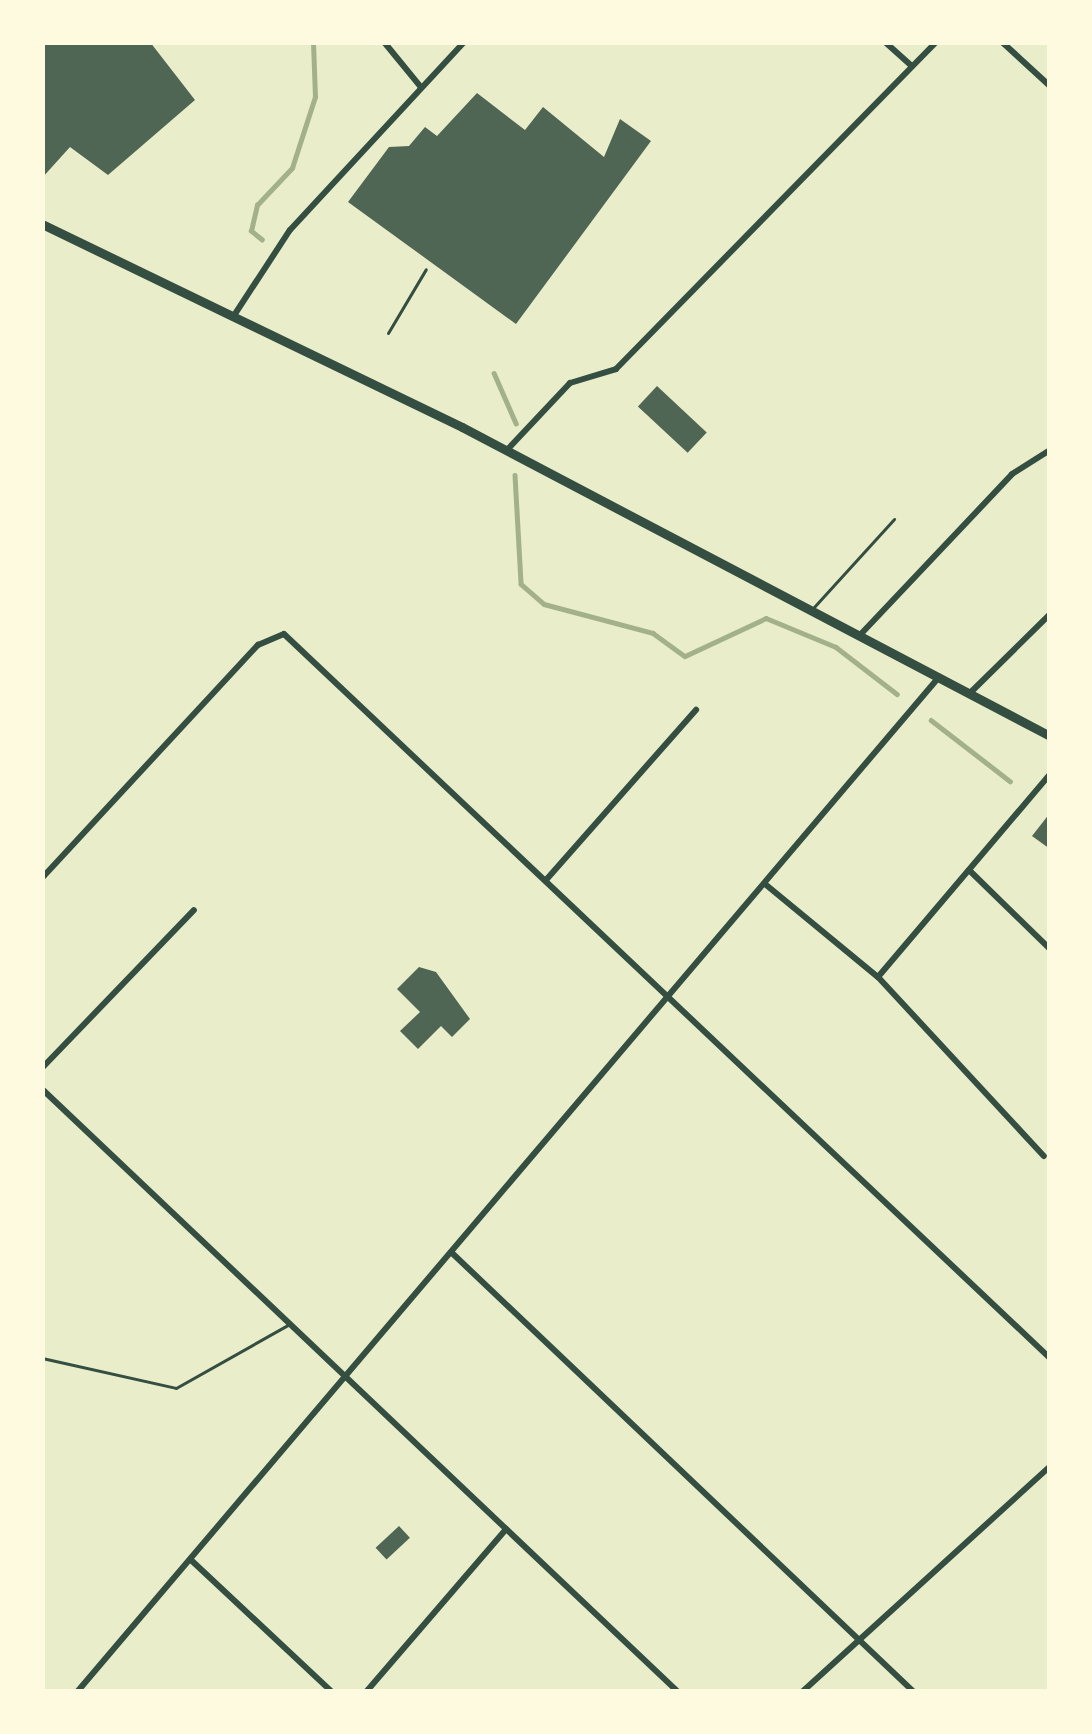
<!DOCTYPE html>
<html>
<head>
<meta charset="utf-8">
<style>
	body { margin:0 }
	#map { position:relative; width:1092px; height:1734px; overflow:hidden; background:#e9edc9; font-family:"Space Grotesk",sans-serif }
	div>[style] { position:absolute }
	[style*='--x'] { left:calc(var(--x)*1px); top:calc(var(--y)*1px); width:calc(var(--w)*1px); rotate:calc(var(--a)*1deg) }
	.stream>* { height:4.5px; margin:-2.25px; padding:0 2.25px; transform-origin:2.25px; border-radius:2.25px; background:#a3b18a }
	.building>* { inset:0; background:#4f6655; transform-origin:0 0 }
	.path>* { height:3px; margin:-1.5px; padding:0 1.5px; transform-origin:1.5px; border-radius:1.5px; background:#344e41 }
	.service>* { height:3px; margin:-1.5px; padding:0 1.5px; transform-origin:1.5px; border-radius:1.5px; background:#344e41 }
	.minor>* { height:6px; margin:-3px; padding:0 3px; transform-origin:3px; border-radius:3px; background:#344e41 }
	.secondary>* { height:9px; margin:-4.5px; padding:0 4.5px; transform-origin:4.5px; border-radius:4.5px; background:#344e41 }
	span { translate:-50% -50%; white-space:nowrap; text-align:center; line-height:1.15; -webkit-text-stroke:9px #fefae0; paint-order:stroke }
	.frame { position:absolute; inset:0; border:45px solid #fefae0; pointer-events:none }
</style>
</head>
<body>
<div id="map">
	<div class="stream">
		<div style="--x:262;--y:240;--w:14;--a:-141"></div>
		<div style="--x:251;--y:231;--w:27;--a:-77"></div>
		<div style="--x:257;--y:205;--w:51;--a:-46.6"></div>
		<div style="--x:292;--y:168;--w:75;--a:-72.1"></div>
		<div style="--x:315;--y:97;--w:55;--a:-92.1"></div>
		<div style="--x:494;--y:373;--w:55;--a:66.3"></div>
		<div style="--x:515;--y:475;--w:109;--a:86.8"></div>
		<div style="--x:521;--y:584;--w:30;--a:41"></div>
		<div style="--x:544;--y:604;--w:113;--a:14.9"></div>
		<div style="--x:653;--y:633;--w:39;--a:36"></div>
		<div style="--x:685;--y:656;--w:89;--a:-25.1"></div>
		<div style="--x:766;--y:618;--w:76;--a:22.5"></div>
		<div style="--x:836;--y:647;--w:77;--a:37.6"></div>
		<div style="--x:931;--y:720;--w:100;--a:37.7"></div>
	</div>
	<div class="building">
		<div style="clip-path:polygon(42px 42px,150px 42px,195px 100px,108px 175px,70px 147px,42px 178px)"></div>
		<div style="clip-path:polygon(477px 93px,525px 130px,543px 107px,604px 157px,620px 119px,651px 141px,516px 324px,348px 202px,389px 147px,409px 146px,425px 127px,437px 136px)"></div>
		<div style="left:657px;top:386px;width:68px;height:28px;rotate:43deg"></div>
		<div style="clip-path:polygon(1050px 813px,1050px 849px,1032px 836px)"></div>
		<div style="clip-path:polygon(419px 967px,436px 972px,470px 1019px,452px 1037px,441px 1026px,418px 1049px,400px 1031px,420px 1012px,397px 989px)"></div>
		<div style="left:399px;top:1526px;width:16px;height:32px;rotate:47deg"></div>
	</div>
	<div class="path">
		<div style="--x:388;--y:333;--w:74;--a:-59.3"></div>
	</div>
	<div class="service">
		<div style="--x:814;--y:607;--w:119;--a:-47.7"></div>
		<div style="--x:42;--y:1358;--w:137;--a:12.6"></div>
		<div style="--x:176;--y:1388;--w:129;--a:-29.4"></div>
	</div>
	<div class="minor">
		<div style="--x:384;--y:42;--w:57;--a:50.7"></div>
		<div style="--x:885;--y:42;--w:36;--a:42"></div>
		<div style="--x:1002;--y:42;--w:65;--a:42.5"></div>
		<div style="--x:233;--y:317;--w:104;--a:-56.8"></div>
		<div style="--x:290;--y:230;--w:256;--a:-47.2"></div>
		<div style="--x:507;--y:450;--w:92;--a:-46.8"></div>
		<div style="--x:570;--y:383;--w:48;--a:-16.9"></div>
		<div style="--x:616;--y:369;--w:458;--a:-45.6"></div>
		<div style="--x:860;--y:635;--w:221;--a:-46.6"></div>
		<div style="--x:1012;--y:474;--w:45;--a:-32.3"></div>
		<div style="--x:970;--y:693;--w:112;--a:-44.6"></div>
		<div style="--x:969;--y:870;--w:113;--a:44.3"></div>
		<div style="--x:42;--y:878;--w:318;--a:-47.2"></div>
		<div style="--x:258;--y:645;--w:28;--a:-23"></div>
		<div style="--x:284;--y:634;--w:1054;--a:43.39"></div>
		<div style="--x:546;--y:880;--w:227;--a:-48.6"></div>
		<div style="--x:765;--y:884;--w:146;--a:39.5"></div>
		<div style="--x:878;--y:977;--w:244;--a:47.2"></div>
		<div style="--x:878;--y:977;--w:266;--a:-49.7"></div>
		<div style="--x:42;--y:1068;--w:219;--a:-46.1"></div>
		<div style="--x:42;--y:1089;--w:876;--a:43.47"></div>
		<div style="--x:452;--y:1253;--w:637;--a:43.54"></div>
		<div style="--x:191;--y:1560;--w:193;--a:43.1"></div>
		<div style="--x:77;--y:1692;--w:1332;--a:-49.66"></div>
		<div style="--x:366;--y:1692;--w:215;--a:-49.3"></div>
		<div style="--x:802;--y:1692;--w:336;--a:-42.3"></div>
	</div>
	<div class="secondary">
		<div style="--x:42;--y:224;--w:466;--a:25.8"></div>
		<div style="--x:462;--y:427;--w:664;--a:27.72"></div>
	</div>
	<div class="frame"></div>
</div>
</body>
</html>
